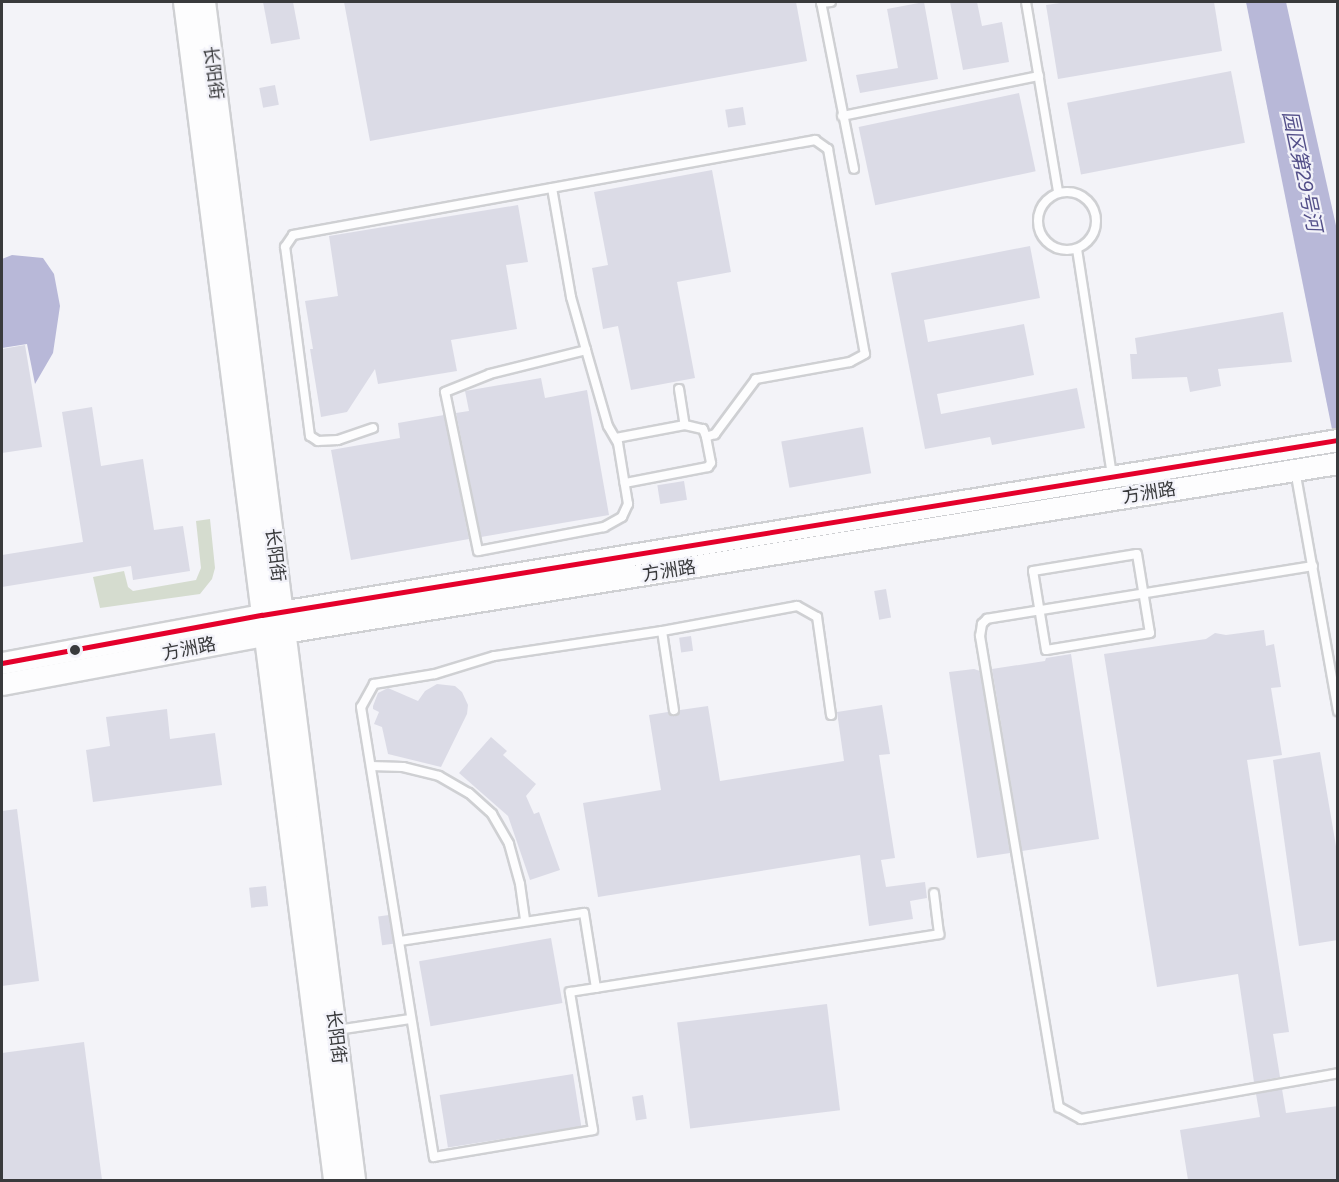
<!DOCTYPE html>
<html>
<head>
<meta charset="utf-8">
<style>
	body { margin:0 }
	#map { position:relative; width:1339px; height:1182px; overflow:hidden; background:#f3f3f8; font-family:Figtree,"Noto Sans SC",sans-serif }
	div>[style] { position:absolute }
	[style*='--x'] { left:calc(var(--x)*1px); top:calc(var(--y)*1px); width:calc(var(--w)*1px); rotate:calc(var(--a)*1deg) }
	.green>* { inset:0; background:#d5dccf }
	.water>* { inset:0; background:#b8b8d8 }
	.building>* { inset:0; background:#dbdbe6; transform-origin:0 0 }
	.roads { filter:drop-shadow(2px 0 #cfd0d3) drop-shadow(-2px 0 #cfd0d3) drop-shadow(0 2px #cfd0d3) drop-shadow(0 -2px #cfd0d3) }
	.lane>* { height:8px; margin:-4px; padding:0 4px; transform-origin:4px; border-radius:4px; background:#fdfdfe }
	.lane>.ring { margin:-4px; padding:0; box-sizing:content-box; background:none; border:8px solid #fdfdfe; border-radius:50% }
	.secondary>* { height:21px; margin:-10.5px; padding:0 10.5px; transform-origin:10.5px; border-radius:10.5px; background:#fdfdfe }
	.primary>* { height:22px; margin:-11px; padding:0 11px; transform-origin:11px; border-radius:11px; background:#fdfdfe }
	.bus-1>* { height:4.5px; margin:-2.25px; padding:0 2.25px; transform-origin:2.25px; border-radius:2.25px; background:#e4002b }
	.dots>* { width:16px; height:16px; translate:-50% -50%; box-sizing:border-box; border:3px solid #f2f2f9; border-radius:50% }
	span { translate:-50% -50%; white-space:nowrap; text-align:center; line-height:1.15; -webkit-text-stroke:4.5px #f2f2f9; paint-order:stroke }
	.street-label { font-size:18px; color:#393a3c }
	.water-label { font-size:20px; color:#534f89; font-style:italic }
	.frame { position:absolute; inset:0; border:3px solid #393a3c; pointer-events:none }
</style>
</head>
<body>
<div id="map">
	<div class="green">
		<div style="clip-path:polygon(210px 519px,215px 568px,212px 579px,200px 594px,100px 608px,93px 577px,124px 571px,128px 587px,133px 591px,196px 580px,201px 568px,196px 521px)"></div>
	</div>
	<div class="water">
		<div style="clip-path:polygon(1246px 2px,1286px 2px,1337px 230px,1337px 454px)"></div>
		<div style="clip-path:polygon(12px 255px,43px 258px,54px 274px,60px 306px,53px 353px,35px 384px,27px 344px,2px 348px,2px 259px)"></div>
	</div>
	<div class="building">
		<div style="clip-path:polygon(263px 2px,293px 2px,300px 39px,271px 44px)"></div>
		<div style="clip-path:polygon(344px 2px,796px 2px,807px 61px,370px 141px)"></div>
		<div style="clip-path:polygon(924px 2px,938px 79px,860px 93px,856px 75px,898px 68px,887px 9px)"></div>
		<div style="clip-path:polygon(950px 2px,977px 2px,982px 26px,1002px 22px,1009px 62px,963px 70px)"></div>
		<div style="clip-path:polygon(1067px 2px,1214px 2px,1222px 51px,1058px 79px,1046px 5px)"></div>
		<div style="left:1231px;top:71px;width:73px;height:167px;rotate:79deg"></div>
		<div style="left:275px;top:85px;width:20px;height:16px;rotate:79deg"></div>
		<div style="left:1019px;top:93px;width:80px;height:164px;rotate:78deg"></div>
		<div style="left:743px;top:107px;width:18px;height:18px;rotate:81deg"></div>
		<div style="clip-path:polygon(712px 170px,731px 272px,677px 282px,695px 378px,631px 390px,618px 326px,603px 329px,592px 268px,608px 265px,594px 192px)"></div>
		<div style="clip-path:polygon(518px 205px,528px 262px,506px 265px,517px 329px,451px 340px,457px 371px,378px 384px,375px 369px,347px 412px,321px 417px,310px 349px,313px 349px,305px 301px,338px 296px,329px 236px)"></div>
		<div style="clip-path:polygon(1030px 246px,1040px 298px,924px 320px,928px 342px,1024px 324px,1034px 375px,937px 394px,941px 414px,1077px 388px,1085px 428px,992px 445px,990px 437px,925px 449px,891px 273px)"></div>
		<div style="clip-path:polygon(1283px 312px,1292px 362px,1218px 369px,1221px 386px,1190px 392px,1187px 377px,1132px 379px,1130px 354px,1137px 354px,1135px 338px)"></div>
		<div style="clip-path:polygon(25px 345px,42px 447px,2px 453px,2px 349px)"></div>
		<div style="clip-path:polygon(541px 378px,545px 398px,587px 390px,609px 515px,481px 537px,456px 413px,469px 411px,465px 391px)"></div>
		<div style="clip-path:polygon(92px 407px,101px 466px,143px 459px,154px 530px,183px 526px,190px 571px,133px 580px,131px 566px,2px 587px,2px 555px,83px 542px,62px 412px)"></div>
		<div style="clip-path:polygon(444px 415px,469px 539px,351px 560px,331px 450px,400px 438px,398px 423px)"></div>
		<div style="left:863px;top:427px;width:47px;height:83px;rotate:80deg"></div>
		<div style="left:684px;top:481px;width:19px;height:27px;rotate:81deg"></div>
		<div style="left:886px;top:589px;width:29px;height:12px;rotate:80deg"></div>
		<div style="clip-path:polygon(1264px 630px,1266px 646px,1274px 644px,1281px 687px,1271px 688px,1282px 755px,1247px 760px,1289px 1032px,1273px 1034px,1280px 1077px,1254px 1082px,1238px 974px,1157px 987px,1104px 654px,1206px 639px,1215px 633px,1226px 635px)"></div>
		<div style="left:691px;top:636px;width:15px;height:12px;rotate:82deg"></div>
		<div style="clip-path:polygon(1071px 654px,1099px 839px,1022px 851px,992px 669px,1045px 661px,1046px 658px)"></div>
		<div style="clip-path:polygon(974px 669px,980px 671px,1010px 853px,977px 858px,949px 672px)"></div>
		<div style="clip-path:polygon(437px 684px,455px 686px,462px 692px,468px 705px,467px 714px,441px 767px,388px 754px,382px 727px,374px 724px,379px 712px,373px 709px,373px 706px,378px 693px,388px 688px,418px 701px,425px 691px)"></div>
		<div style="clip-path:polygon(882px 705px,890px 754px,879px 755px,895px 858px,881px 860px,886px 887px,925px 882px,927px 898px,910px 901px,913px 919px,869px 926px,860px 855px,598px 897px,583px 803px,661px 790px,649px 715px,668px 712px,675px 716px,680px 710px,708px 706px,720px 781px,844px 761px,837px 712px)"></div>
		<div style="clip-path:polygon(167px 709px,170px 739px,215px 733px,222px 785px,93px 802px,86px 750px,110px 746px,106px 717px)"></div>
		<div style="clip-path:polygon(491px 737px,507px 751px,503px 755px,536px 784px,526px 796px,534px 814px,539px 812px,560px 870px,530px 880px,508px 816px,459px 773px)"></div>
		<div style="clip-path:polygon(1320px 752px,1338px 858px,1338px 940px,1299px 946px,1273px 760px)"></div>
		<div style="clip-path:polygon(17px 809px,39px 981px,2px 986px,2px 811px)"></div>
		<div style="left:266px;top:886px;width:20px;height:17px;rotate:84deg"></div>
		<div style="left:389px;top:915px;width:29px;height:11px;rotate:82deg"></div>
		<div style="left:551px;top:938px;width:66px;height:134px;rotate:80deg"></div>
		<div style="left:827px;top:1004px;width:107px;height:151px;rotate:83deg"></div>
		<div style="clip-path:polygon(84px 1042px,102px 1180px,2px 1180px,2px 1053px)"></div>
		<div style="left:573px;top:1074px;width:53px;height:135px;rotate:81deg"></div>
		<div style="clip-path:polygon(1282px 1089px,1286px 1113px,1338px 1106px,1338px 1180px,1188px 1180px,1180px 1130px,1260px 1117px,1256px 1094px)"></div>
		<div style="left:643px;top:1095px;width:24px;height:11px;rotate:81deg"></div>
	</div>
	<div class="roads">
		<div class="lane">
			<div style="--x:821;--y:2;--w:170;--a:78.8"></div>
			<div style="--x:1026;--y:2;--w:193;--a:80.4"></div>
			<div style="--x:821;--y:3;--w:10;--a:-6"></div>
			<div style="--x:842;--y:116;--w:201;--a:-11.5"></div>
			<div style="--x:552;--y:188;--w:111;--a:80.1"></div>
			<div style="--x:571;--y:297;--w:55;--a:74.2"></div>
			<div style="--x:586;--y:350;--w:79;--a:73.9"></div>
			<div style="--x:608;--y:426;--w:20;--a:60"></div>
			<div style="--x:618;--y:443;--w:62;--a:80.7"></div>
			<div style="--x:628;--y:504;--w:14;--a:115"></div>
			<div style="--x:622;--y:517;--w:21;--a:151"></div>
			<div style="--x:604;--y:527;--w:128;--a:169.2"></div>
			<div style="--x:478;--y:551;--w:162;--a:-101.7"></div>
			<div style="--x:445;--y:392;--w:48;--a:-21.8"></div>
			<div style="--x:490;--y:374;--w:99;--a:-14"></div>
			<div class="ring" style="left:1038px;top:192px;width:50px;height:50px"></div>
			<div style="--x:1077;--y:249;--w:228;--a:81.2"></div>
			<div style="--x:679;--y:389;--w:36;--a:81"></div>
			<div style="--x:373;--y:428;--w:37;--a:161"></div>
			<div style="--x:338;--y:440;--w:20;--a:177"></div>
			<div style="--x:318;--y:441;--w:9;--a:-148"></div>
			<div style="--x:310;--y:436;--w:191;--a:-97.5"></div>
			<div style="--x:285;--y:247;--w:14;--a:-56"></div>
			<div style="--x:293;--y:235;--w:531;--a:-10.31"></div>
			<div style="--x:815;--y:140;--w:16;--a:35"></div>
			<div style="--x:828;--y:149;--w:208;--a:79.8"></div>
			<div style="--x:865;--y:354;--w:17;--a:152"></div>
			<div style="--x:850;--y:362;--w:96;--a:169.7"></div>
			<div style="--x:756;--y:379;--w:69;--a:126.7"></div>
			<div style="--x:715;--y:434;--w:9;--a:162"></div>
			<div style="--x:616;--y:438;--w:70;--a:-10.7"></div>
			<div style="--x:685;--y:425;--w:18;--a:13"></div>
			<div style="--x:703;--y:429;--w:9;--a:69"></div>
			<div style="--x:706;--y:437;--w:26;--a:79"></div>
			<div style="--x:711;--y:463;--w:5;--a:127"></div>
			<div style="--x:708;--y:467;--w:85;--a:169.1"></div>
			<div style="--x:1295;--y:470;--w:245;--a:79.9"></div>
			<div style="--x:1137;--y:554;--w:80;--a:80.7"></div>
			<div style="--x:1150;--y:633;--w:105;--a:170.7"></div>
			<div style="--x:1046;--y:650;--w:80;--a:-99.3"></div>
			<div style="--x:1033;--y:571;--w:105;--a:-9.3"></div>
			<div style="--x:1313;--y:566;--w:330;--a:170.8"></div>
			<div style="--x:987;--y:619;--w:7;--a:135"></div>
			<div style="--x:982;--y:624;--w:12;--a:99"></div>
			<div style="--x:980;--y:636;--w:478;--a:80.5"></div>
			<div style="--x:1059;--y:1107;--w:25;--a:29"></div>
			<div style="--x:1081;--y:1119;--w:261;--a:-10.1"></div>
			<div style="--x:662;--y:631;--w:80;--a:81.4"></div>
			<div style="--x:831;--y:715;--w:99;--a:-98.1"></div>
			<div style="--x:817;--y:617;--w:23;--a:-151"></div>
			<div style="--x:797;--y:606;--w:137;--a:169.5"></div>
			<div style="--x:662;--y:631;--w:170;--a:171.5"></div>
			<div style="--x:494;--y:656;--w:62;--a:163"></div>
			<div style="--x:435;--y:674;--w:62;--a:170.7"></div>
			<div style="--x:374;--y:684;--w:26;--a:119"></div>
			<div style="--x:361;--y:707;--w:456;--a:80.8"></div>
			<div style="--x:434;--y:1157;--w:161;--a:-9.6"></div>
			<div style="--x:593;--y:1130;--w:140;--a:-99.5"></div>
			<div style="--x:570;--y:992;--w:374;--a:-8.9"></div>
			<div style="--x:939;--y:934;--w:41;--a:-97"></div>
			<div style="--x:371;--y:766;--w:32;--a:2"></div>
			<div style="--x:403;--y:767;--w:37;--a:14"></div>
			<div style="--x:439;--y:776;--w:34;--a:30"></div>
			<div style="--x:469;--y:793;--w:31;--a:42"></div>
			<div style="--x:492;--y:814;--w:34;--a:60"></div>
			<div style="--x:509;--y:844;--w:41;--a:74.6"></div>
			<div style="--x:520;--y:884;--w:37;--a:82"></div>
			<div style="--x:400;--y:941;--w:186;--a:-8.7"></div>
			<div style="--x:584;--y:913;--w:76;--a:80.9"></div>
			<div style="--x:337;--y:1030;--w:74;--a:-8.6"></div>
		</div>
		<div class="secondary">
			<div style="--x:2;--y:663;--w:264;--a:-10.5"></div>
			<div style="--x:262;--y:615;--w:1090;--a:-9.24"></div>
			<div style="--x:2;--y:684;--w:268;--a:-10.6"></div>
			<div style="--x:265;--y:635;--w:1087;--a:-9.11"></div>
		</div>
		<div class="primary">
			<div style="--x:185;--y:2;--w:1188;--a:82.74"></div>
			<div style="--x:204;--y:2;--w:1188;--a:82.74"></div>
		</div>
	</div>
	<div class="bus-1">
		<div style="--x:2;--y:663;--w:264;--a:-10.5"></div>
		<div style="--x:262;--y:615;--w:1090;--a:-9.24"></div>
	</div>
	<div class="dots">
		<div style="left:75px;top:650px;background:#393a3c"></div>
	</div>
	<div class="street-label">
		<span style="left:213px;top:73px;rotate:83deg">长阳街</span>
		<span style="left:1149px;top:493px;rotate:-9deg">方洲路</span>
		<span style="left:275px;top:555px;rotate:83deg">长阳街</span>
		<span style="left:669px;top:571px;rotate:-9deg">方洲路</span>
		<span style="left:189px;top:649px;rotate:-11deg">方洲路</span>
		<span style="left:336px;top:1037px;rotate:83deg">长阳街</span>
	</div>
	<div class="water-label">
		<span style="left:1302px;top:171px;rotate:78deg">园区第29号河</span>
	</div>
	<div class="frame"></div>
</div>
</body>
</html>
